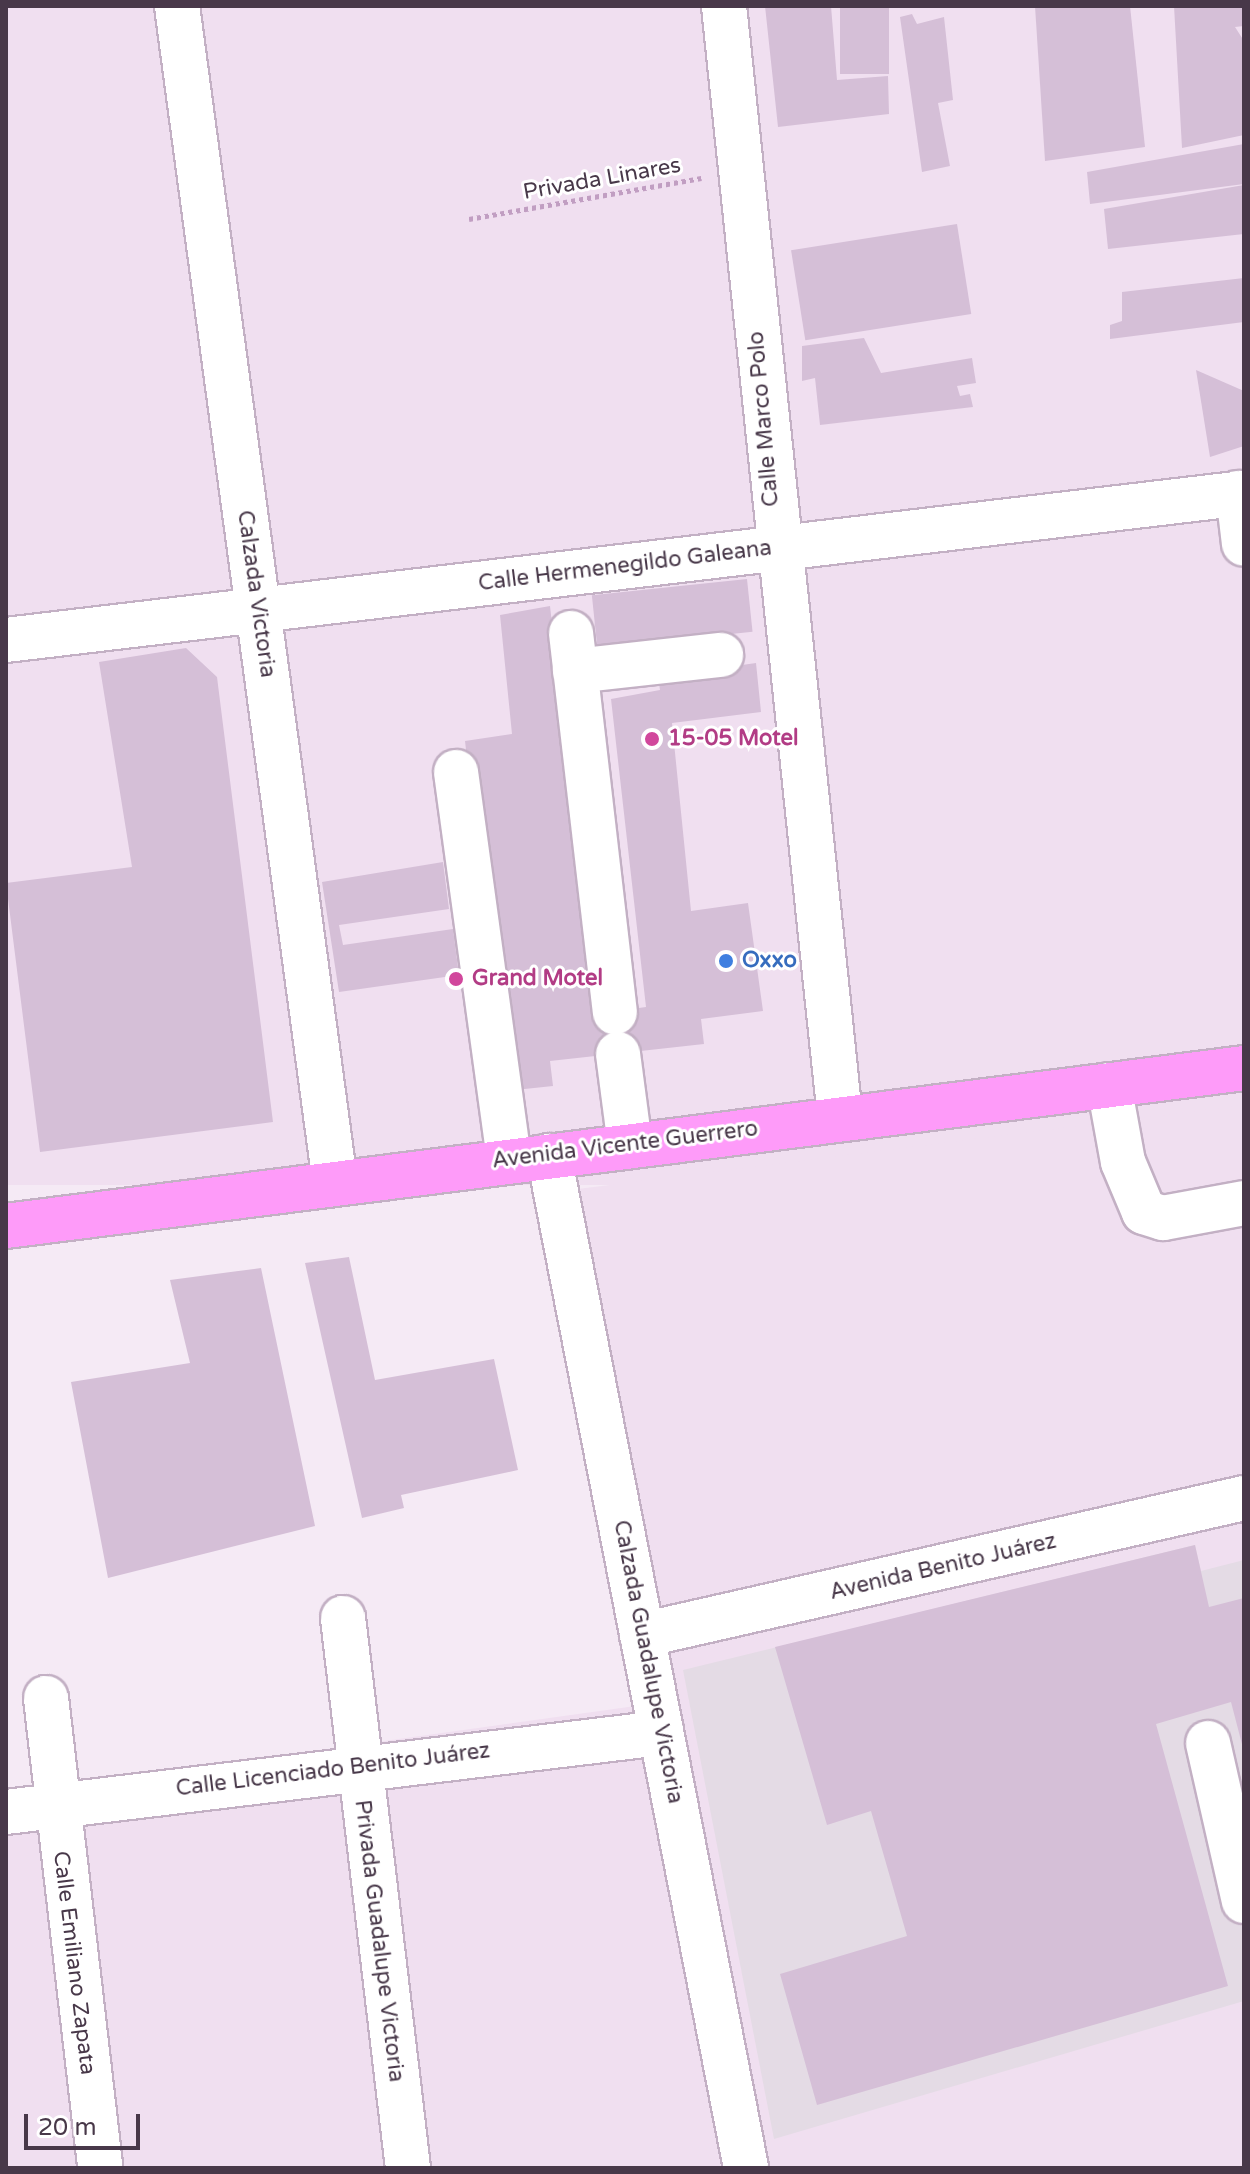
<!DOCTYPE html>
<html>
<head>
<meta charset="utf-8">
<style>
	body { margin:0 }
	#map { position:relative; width:1250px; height:2174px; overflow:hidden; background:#f5eaf5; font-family:"Varela Round",sans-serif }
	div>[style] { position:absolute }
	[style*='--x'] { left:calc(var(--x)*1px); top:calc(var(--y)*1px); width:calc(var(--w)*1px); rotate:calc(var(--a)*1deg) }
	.residential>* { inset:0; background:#f0dff0; transform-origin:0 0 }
	.industrial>* { inset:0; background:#e4dbe5 }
	.building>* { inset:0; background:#d5bfd7; transform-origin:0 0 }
	.path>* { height:5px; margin-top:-2.5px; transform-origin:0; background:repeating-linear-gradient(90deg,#c19ec2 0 4px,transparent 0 8px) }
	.roads { filter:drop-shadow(2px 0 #c3b0c4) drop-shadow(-2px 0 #c3b0c4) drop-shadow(0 2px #c3b0c4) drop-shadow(0 -2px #c3b0c4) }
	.minor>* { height:44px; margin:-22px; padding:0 22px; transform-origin:22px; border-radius:22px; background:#fff }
	.major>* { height:44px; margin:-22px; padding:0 22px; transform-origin:22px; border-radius:22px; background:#fe9bf9 }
	.dots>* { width:22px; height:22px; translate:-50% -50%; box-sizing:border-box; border:4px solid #fff; border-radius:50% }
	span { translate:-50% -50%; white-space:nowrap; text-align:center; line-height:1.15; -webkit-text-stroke:6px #fff; paint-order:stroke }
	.street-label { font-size:22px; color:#483849 }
	.hotel-label { font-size:22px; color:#b23c85; font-weight:700 }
	.left { translate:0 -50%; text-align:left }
	.shop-label { font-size:22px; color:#366cbe; font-weight:700 }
	.frame { position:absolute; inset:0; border:8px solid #483849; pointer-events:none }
	.scale { position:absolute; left:24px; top:2114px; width:116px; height:36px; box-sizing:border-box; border:4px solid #483849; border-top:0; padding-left:10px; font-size:24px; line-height:28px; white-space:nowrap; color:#483849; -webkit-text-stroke:6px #fff; paint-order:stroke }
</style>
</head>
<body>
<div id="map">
	<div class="residential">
		<div style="left:6px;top:6px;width:1238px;height:1179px"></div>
		<div style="clip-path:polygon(1244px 1105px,1244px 2168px,770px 2168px,578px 1189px)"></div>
		<div style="clip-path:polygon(657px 1703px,749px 2168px,6px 2168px,6px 1794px)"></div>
	</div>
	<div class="industrial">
		<div style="clip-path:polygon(1195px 1545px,1201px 1571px,1244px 1560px,1244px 2001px,774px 2139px,683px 1670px)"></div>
	</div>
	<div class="building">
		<div style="clip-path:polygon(765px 6px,831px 6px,837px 80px,888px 76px,889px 114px,778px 127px)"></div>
		<div style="left:840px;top:6px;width:49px;height:68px"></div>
		<div style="clip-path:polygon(1035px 6px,1130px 6px,1145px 147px,1045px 161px)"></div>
		<div style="clip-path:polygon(1174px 6px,1244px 6px,1244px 26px,1235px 27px,1244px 41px,1244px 135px,1182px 148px)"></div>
		<div style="clip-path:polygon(912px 14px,917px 24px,944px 17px,953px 100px,938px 103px,950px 166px,922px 172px,900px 17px)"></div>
		<div style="clip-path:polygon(1244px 144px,1244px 184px,1090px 204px,1087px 172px)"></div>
		<div style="clip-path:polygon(1244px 185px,1244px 234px,1108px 249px,1104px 209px)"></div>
		<div style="left:957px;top:224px;width:91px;height:168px;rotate:81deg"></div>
		<div style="clip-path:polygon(1244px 278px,1244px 322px,1110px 339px,1110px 325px,1122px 321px,1122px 292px)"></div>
		<div style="clip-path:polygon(864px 338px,881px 373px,972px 358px,976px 383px,957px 386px,960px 396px,970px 394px,973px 407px,820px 425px,815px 378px,802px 381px,802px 346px)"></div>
		<div style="clip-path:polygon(1196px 370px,1244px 391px,1244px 446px,1210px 457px)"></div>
		<div style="left:747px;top:579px;width:53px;height:156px;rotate:84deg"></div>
		<div style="clip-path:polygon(550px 606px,596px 1014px,646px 1007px,611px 699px,660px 690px,658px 677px,756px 663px,761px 712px,672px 723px,691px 911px,748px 903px,763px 1011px,701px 1019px,704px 1044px,550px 1061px,553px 1086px,505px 1091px,465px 741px,512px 734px,500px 615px)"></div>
		<div style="clip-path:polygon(186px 648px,217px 677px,273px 1122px,40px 1152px,6px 883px,132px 867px,99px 662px)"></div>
		<div style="clip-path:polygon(443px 862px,449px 909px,339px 925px,343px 945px,453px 929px,459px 975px,339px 992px,322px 882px)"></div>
		<div style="clip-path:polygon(349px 1257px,375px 1380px,494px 1359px,518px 1470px,401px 1495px,404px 1508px,362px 1518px,305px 1263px)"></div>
		<div style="clip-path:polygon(261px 1268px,315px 1526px,108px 1578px,71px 1382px,190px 1363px,170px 1280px)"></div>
		<div style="clip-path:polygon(1195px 1545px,1209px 1607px,1244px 1598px,1244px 1752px,1231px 1702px,1156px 1724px,1228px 1986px,817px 2105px,780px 1974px,907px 1936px,871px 1811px,827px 1825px,775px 1647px)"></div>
	</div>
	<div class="path">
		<div style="--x:469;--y:219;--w:236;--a:-10"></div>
	</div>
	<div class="roads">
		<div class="minor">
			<div style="--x:177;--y:6;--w:1187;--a:82.35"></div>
			<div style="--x:724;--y:6;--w:1118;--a:84.04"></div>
			<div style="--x:1238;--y:493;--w:51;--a:83.3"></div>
			<div style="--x:571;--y:633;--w:382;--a:83.4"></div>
			<div style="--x:6;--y:640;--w:1247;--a:-6.77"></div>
			<div style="--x:575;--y:671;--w:147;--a:-6.3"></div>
			<div style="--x:456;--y:772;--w:392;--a:82.2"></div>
			<div style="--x:618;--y:1054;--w:92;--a:82.5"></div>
			<div style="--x:1109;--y:1085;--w:78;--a:79.7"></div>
			<div style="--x:1123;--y:1162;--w:54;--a:67.2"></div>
			<div style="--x:1144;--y:1212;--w:20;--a:18"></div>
			<div style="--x:1163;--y:1218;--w:82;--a:-10.5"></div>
			<div style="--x:549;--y:1156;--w:1031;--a:78.98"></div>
			<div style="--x:343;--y:1618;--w:554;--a:83.26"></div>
			<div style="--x:642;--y:1635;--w:617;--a:-12.82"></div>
			<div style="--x:46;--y:1698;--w:473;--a:83.4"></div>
			<div style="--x:1208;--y:1743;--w:162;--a:77.2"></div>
			<div style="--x:6;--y:1812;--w:660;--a:-6.88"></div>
		</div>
		<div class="major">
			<div style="--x:6;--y:1226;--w:1248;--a:-7.27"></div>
		</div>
	</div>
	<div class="dots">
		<div style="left:652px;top:739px;background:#d1479c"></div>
		<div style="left:726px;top:961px;background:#3f7fe0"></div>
		<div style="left:456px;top:979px;background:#d1479c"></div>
	</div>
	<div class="street-label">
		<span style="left:602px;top:179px;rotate:-10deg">Privada Linares</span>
		<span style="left:764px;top:419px;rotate:-95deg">Calle Marco Polo</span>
		<span style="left:625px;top:566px;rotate:-7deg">Calle Hermenegildo Galeana</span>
		<span style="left:256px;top:594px;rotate:82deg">Calzada Victoria</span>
		<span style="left:625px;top:1145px;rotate:-7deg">Avenida Vicente Guerrero</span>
		<span style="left:943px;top:1567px;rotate:-13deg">Avenida Benito Juárez</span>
		<span style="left:648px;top:1662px;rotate:79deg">Calzada Guadalupe Victoria</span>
		<span style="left:333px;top:1770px;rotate:-7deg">Calle Licenciado Benito Juárez</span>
		<span style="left:379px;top:1941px;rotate:83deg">Privada Guadalupe Victoria</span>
		<span style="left:74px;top:1963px;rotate:83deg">Calle Emiliano Zapata</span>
	</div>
	<div class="hotel-label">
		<span class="left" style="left:668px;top:739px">15-05 Motel</span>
		<span class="left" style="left:472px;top:979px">Grand Motel</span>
	</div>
	<div class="shop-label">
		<span class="left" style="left:742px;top:961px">Oxxo</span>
	</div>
	<div class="frame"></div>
	<div class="scale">20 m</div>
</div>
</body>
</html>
